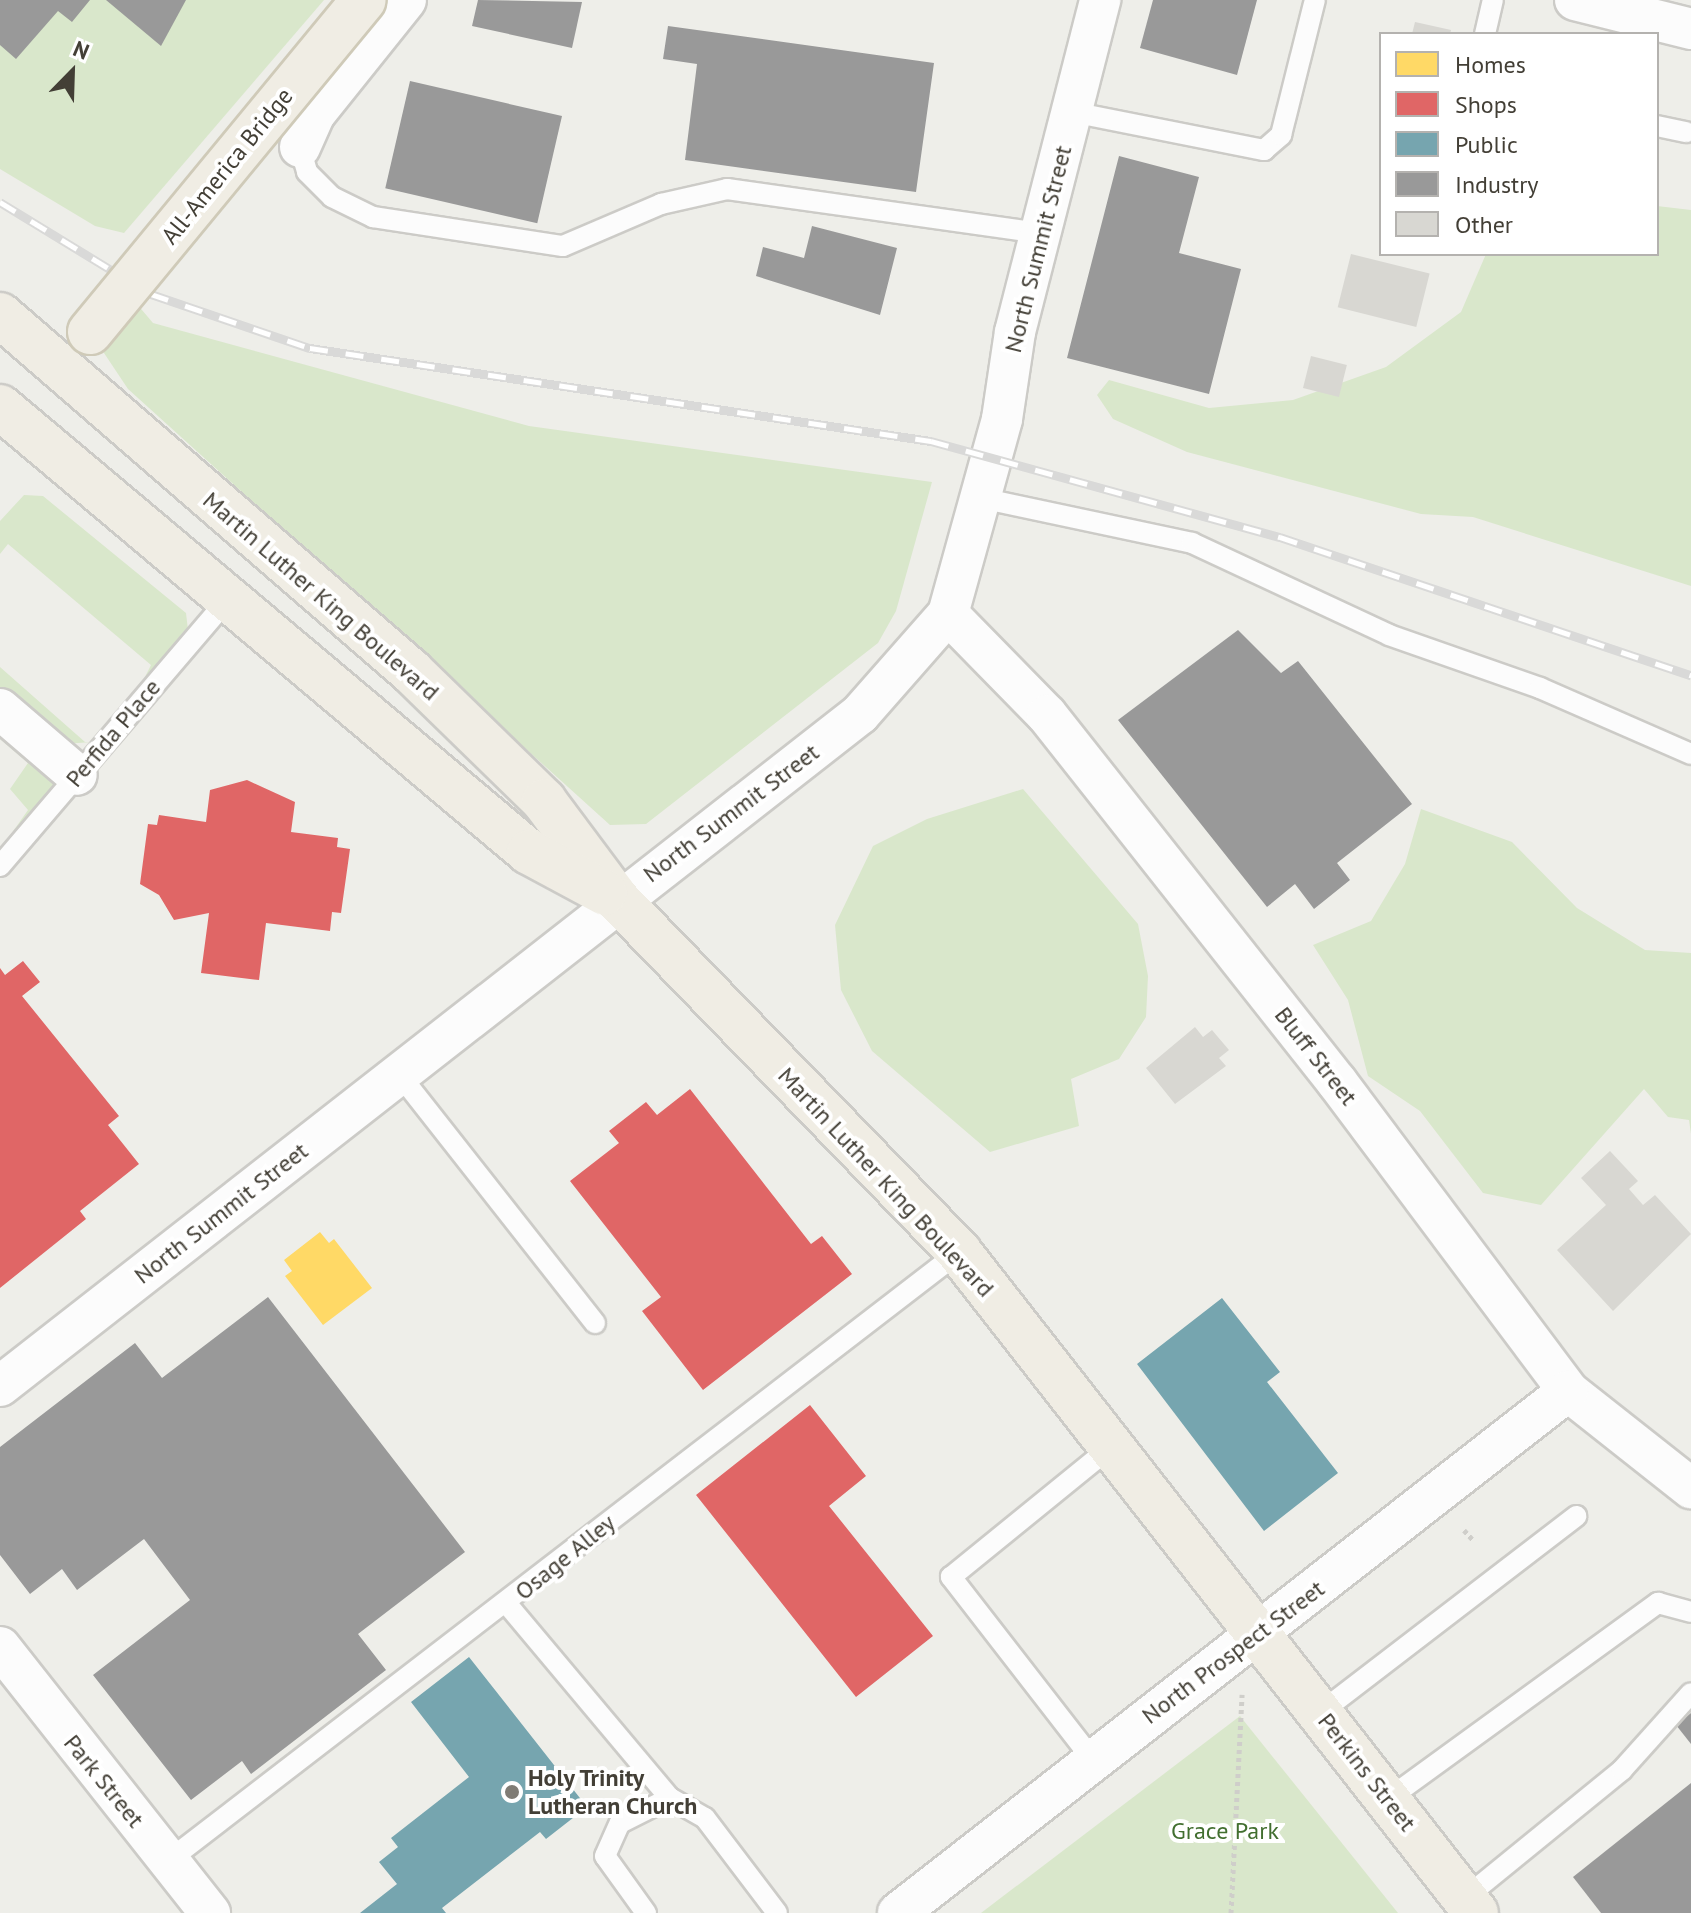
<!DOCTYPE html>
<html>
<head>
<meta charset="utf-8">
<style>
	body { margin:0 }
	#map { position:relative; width:1691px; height:1913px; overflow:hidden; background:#eeeee9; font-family:"PT Sans",sans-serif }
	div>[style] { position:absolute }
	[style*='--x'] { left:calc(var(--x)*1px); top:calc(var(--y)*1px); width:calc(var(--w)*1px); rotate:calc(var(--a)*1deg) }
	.green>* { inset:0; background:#d9e7cb }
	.homes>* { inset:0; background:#ffd966 }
	.shops>* { inset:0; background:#e06666 }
	.public>* { inset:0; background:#76a5af }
	.industry>* { inset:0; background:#999; transform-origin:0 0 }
	.building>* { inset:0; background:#d8d7d2; transform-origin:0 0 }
	.path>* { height:5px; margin-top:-2.5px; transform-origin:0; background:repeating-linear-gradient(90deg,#cfceca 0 4px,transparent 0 8px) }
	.roads { filter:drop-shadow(2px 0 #cccbc7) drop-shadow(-2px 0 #cccbc7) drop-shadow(0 2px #cccbc7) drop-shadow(0 -2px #cccbc7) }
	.lane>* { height:20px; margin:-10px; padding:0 10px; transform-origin:10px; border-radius:10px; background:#fcfcfc }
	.street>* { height:40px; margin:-20px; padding:0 20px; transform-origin:20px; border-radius:20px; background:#fcfcfc }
	.primary>* { height:44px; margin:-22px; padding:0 22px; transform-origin:22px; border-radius:22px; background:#f0ede4 }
	.rail>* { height:9px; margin-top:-4.5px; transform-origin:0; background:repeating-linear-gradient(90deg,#fff 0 18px,#d9d9d8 0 36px); box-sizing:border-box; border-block:2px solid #d9d9d8 }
	.bridges { filter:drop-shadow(2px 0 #cfcab8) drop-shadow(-2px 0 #cfcab8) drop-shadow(0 2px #cfcab8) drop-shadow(0 -2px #cfcab8) }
	.primary-bridge>* { height:44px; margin:-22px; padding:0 22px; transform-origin:22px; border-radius:22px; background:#f0ede4 }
	.dots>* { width:22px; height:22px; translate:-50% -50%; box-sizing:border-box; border:4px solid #fff; border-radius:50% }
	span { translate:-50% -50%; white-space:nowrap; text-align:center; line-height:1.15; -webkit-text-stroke:8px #fff; paint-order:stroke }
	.street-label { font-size:24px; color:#433f36 }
	.poi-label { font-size:24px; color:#433f36; font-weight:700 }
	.left { translate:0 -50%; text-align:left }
	.park-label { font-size:24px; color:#426f30 }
	.legend { position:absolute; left:1379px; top:32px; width:280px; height:224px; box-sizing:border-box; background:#fff; border:2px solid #b4b2af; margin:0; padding:10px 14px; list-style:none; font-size:24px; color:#433f36 }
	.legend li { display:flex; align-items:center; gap:16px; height:40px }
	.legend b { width:40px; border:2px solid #b4b2af }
	.north { position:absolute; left:32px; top:32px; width:80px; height:80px; -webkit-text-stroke:6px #fff; paint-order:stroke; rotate:23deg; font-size:22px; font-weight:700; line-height:32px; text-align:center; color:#433f36 }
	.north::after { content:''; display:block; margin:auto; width:28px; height:36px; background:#433f36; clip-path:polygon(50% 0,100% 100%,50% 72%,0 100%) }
</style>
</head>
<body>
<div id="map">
	<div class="green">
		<div style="clip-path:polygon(0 0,324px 0,124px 233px,95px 226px,0 169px)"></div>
		<div style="clip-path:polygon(1657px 206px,1691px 210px,1691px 586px,1473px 517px,1421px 514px,1187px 452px,1113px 419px,1097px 395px,1109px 380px,1209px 408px,1293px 400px,1386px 367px,1461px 312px,1486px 254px,1657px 254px)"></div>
		<div style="clip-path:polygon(125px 290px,153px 323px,529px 426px,932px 482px,896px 611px,878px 643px,646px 824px,610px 825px,128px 389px,90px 332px)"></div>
		<div style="clip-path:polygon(24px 495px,43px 496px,186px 613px,188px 630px,140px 687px,151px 665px,8px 544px,0 554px,0 521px)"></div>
		<div style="clip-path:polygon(0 667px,85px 742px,91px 742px,65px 744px,0 688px)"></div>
		<div style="clip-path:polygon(0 726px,56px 785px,0 850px,28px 810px,10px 789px,28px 763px,0 739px)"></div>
		<div style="clip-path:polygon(1023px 789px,1138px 924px,1148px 976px,1146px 1017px,1119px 1059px,1071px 1079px,1079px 1126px,990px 1152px,872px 1051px,841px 990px,835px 925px,873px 846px,927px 819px)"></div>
		<div style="clip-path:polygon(1421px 809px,1512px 842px,1577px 908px,1645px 950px,1691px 953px,1691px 1134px,1689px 1120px,1668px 1117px,1644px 1089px,1541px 1205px,1483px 1193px,1420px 1111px,1368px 1076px,1348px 1000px,1313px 945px,1371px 921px,1405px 864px)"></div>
		<div style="clip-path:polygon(1240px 1716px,1398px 1913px,981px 1913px)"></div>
	</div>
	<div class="homes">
		<div style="clip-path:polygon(320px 1232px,329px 1243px,334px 1239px,372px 1288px,323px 1325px,285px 1276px,292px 1271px,284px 1260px)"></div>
	</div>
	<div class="shops">
		<div style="clip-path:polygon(247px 780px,295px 802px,291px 832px,338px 838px,337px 847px,350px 849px,341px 913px,332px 912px,330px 931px,266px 923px,259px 980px,201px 973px,209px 913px,174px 920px,159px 895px,140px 884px,148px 824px,157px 825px,159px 815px,206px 822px,210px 790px)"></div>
		<div style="clip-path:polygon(23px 961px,40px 982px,22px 996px,119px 1116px,108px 1125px,139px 1164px,80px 1211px,86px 1219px,0 1288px,0 968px,5px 975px)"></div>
		<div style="clip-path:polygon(690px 1089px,811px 1244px,822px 1236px,852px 1274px,703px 1390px,642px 1311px,661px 1297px,570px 1181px,619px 1143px,609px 1131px,646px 1102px,657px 1115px)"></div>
		<div style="clip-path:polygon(810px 1405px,866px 1476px,829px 1506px,933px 1636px,856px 1697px,696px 1495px)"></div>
	</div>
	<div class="public">
		<div style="clip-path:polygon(1222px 1298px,1280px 1372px,1267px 1382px,1338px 1473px,1264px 1531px,1137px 1364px)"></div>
		<div style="clip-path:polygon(469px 1657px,587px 1807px,546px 1839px,540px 1832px,442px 1908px,446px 1913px,360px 1913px,397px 1884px,379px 1862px,398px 1847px,391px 1838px,469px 1777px,411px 1702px)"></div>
	</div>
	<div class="industry">
		<div style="clip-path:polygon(0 0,90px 0,72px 22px,58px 11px,16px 59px,0 45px)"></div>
		<div style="clip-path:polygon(106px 0,186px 0,161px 46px)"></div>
		<div style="clip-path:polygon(478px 0,582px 2px,572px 48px,472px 26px)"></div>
		<div style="clip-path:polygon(1153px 0,1257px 0,1237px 75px,1140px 48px)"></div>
		<div style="clip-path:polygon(668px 26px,934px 63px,916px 192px,685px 160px,697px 64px,663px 59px)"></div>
		<div style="left:410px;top:81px;width:156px;height:110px;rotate:13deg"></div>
		<div style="clip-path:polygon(1119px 156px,1199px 177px,1179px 253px,1241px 269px,1209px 394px,1067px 358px)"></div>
		<div style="clip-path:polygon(812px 226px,897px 248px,880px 315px,756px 276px,763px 247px,804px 258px)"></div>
		<div style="clip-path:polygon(1238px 630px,1281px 673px,1298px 661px,1412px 804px,1337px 863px,1350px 880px,1314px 909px,1295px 884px,1267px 907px,1118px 720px)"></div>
		<div style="clip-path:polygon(268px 1297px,465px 1552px,358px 1634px,386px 1670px,251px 1774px,242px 1761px,191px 1800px,93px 1675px,190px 1600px,144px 1539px,77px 1590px,62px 1569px,30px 1594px,0 1555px,0 1447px,135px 1343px,162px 1378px)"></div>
		<div style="clip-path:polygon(1691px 1713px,1691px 1744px,1676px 1725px)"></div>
		<div style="clip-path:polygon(1691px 1783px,1691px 1913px,1601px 1913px,1573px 1877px)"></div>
	</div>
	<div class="building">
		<div style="clip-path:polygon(1415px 22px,1451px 30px,1450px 34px,1412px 34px)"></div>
		<div style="left:1351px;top:254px;width:81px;height:55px;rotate:14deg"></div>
		<div style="left:1311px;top:356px;width:37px;height:33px;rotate:14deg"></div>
		<div style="clip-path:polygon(1195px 1027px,1203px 1037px,1212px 1030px,1229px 1050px,1219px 1058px,1226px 1066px,1175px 1104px,1146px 1068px)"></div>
		<div style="clip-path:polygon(1610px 1151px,1638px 1181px,1629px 1189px,1643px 1205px,1655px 1195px,1691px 1234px,1613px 1311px,1557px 1250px,1606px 1205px,1581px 1178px)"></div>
	</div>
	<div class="path">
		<div style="--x:1464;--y:1530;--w:13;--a:48"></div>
		<div style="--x:1231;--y:1913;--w:219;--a:-87.1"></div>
	</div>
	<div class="roads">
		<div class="lane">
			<div style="--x:1485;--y:34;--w:35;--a:-77"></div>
			<div style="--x:1072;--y:112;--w:196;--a:11.2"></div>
			<div style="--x:1264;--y:150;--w:23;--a:-41"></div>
			<div style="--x:1281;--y:135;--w:139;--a:-75.9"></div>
			<div style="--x:1657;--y:126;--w:30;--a:12"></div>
			<div style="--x:300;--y:147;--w:26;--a:74"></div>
			<div style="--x:307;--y:172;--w:35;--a:45"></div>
			<div style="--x:332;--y:197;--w:46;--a:26"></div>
			<div style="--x:373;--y:217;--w:192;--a:8.7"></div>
			<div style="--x:563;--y:246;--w:107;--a:-23.2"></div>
			<div style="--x:661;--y:204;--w:68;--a:-12.8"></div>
			<div style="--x:727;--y:189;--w:317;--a:8"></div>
			<div style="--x:981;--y:498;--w:216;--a:12"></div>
			<div style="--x:1192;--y:543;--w:217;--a:25"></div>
			<div style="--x:1389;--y:635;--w:160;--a:19.3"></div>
			<div style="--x:1540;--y:688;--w:165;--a:23.6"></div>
			<div style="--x:0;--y:866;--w:348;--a:-49.5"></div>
			<div style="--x:399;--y:1074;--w:317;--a:51.8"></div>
			<div style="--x:507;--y:1604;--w:253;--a:50"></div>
			<div style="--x:1321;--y:1712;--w:322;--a:-37.5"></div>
			<div style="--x:1093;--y:1760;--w:232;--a:-127.8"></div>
			<div style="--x:951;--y:1577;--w:208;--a:-39.1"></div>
			<div style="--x:1388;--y:1799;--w:334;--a:-36"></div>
			<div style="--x:1658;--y:1603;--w:34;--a:15"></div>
			<div style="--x:168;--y:1861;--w:998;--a:-37.59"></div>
			<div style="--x:1465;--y:1898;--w:203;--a:-39.2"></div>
			<div style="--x:1622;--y:1770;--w:103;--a:-48.1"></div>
			<div style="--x:646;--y:1913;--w:70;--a:-125.7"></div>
			<div style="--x:605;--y:1856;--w:36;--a:-66"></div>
			<div style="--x:620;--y:1823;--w:56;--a:-26.6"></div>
			<div style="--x:670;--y:1798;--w:40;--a:29.7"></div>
			<div style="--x:705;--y:1818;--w:119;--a:52.8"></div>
		</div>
		<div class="street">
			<div style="--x:1575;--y:0;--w:120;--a:14"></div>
			<div style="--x:300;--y:147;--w:35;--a:-66"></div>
			<div style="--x:314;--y:115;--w:147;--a:-51.3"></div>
			<div style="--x:948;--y:614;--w:141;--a:45.6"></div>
			<div style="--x:1047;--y:715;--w:468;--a:51.7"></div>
			<div style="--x:1337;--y:1082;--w:386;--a:53.2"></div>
			<div style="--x:1568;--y:1391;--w:157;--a:38.3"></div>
			<div style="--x:0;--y:709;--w:101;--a:40.6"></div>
			<div style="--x:0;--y:1386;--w:1091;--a:-38"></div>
			<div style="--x:860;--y:714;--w:133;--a:-48.7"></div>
			<div style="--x:948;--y:614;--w:202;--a:-74.5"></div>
			<div style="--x:1002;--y:419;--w:88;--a:-81.5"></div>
			<div style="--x:1015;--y:332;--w:343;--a:-75.6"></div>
			<div style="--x:0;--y:1647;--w:339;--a:51.7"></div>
			<div style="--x:898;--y:1913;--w:849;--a:-37.92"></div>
		</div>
		<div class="primary">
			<div style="--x:0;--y:315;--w:545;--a:40.91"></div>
			<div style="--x:412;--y:672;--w:185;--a:44.3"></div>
			<div style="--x:544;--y:801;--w:122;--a:53.3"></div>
			<div style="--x:617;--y:899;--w:492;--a:45.9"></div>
			<div style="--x:959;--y:1252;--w:839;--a:51.97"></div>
			<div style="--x:0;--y:407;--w:691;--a:40.07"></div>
			<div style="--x:529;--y:852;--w:86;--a:28.3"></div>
		</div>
	</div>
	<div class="rail">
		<div style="--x:0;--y:202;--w:177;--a:31.4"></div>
		<div style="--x:151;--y:294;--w:168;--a:18.8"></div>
		<div style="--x:310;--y:348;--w:628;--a:8.52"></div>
		<div style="--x:931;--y:441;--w:362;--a:15.4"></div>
		<div style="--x:1280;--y:537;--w:434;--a:18.6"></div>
	</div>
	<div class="bridges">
		<div class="primary-bridge">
			<div style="--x:90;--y:332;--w:430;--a:-50.5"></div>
		</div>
	</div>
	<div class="dots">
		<div style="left:512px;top:1792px;background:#7f7c75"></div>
	</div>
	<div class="street-label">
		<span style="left:227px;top:166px;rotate:-51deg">All-America Bridge</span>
		<span style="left:1038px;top:249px;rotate:-76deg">North Summit Street</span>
		<span style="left:321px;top:596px;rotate:41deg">Martin Luther King Boulevard</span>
		<span style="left:113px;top:733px;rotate:-50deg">Perfida Place</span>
		<span style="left:731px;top:813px;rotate:-37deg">North Summit Street</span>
		<span style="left:1316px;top:1056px;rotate:52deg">Bluff Street</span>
		<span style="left:886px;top:1182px;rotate:47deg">Martin Luther King Boulevard</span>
		<span style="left:221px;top:1213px;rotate:-38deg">North Summit Street</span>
		<span style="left:565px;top:1557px;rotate:-39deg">Osage Alley</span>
		<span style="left:1233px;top:1652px;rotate:-37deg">North Prospect Street</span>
		<span style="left:1367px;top:1772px;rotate:52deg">Perkins Street</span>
		<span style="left:104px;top:1781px;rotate:51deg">Park Street</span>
	</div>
	<div class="poi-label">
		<span class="left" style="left:528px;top:1792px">Holy Trinity<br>Lutheran Church</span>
	</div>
	<div class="park-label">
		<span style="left:1225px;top:1831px">Grace Park</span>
	</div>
	<ul class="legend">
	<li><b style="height:22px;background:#ffd966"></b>Homes</li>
	<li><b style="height:22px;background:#e06666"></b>Shops</li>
	<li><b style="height:22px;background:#76a5af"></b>Public</li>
	<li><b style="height:22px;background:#999"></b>Industry</li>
	<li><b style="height:22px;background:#d8d7d2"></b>Other</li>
	</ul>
	<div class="north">N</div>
</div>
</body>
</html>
